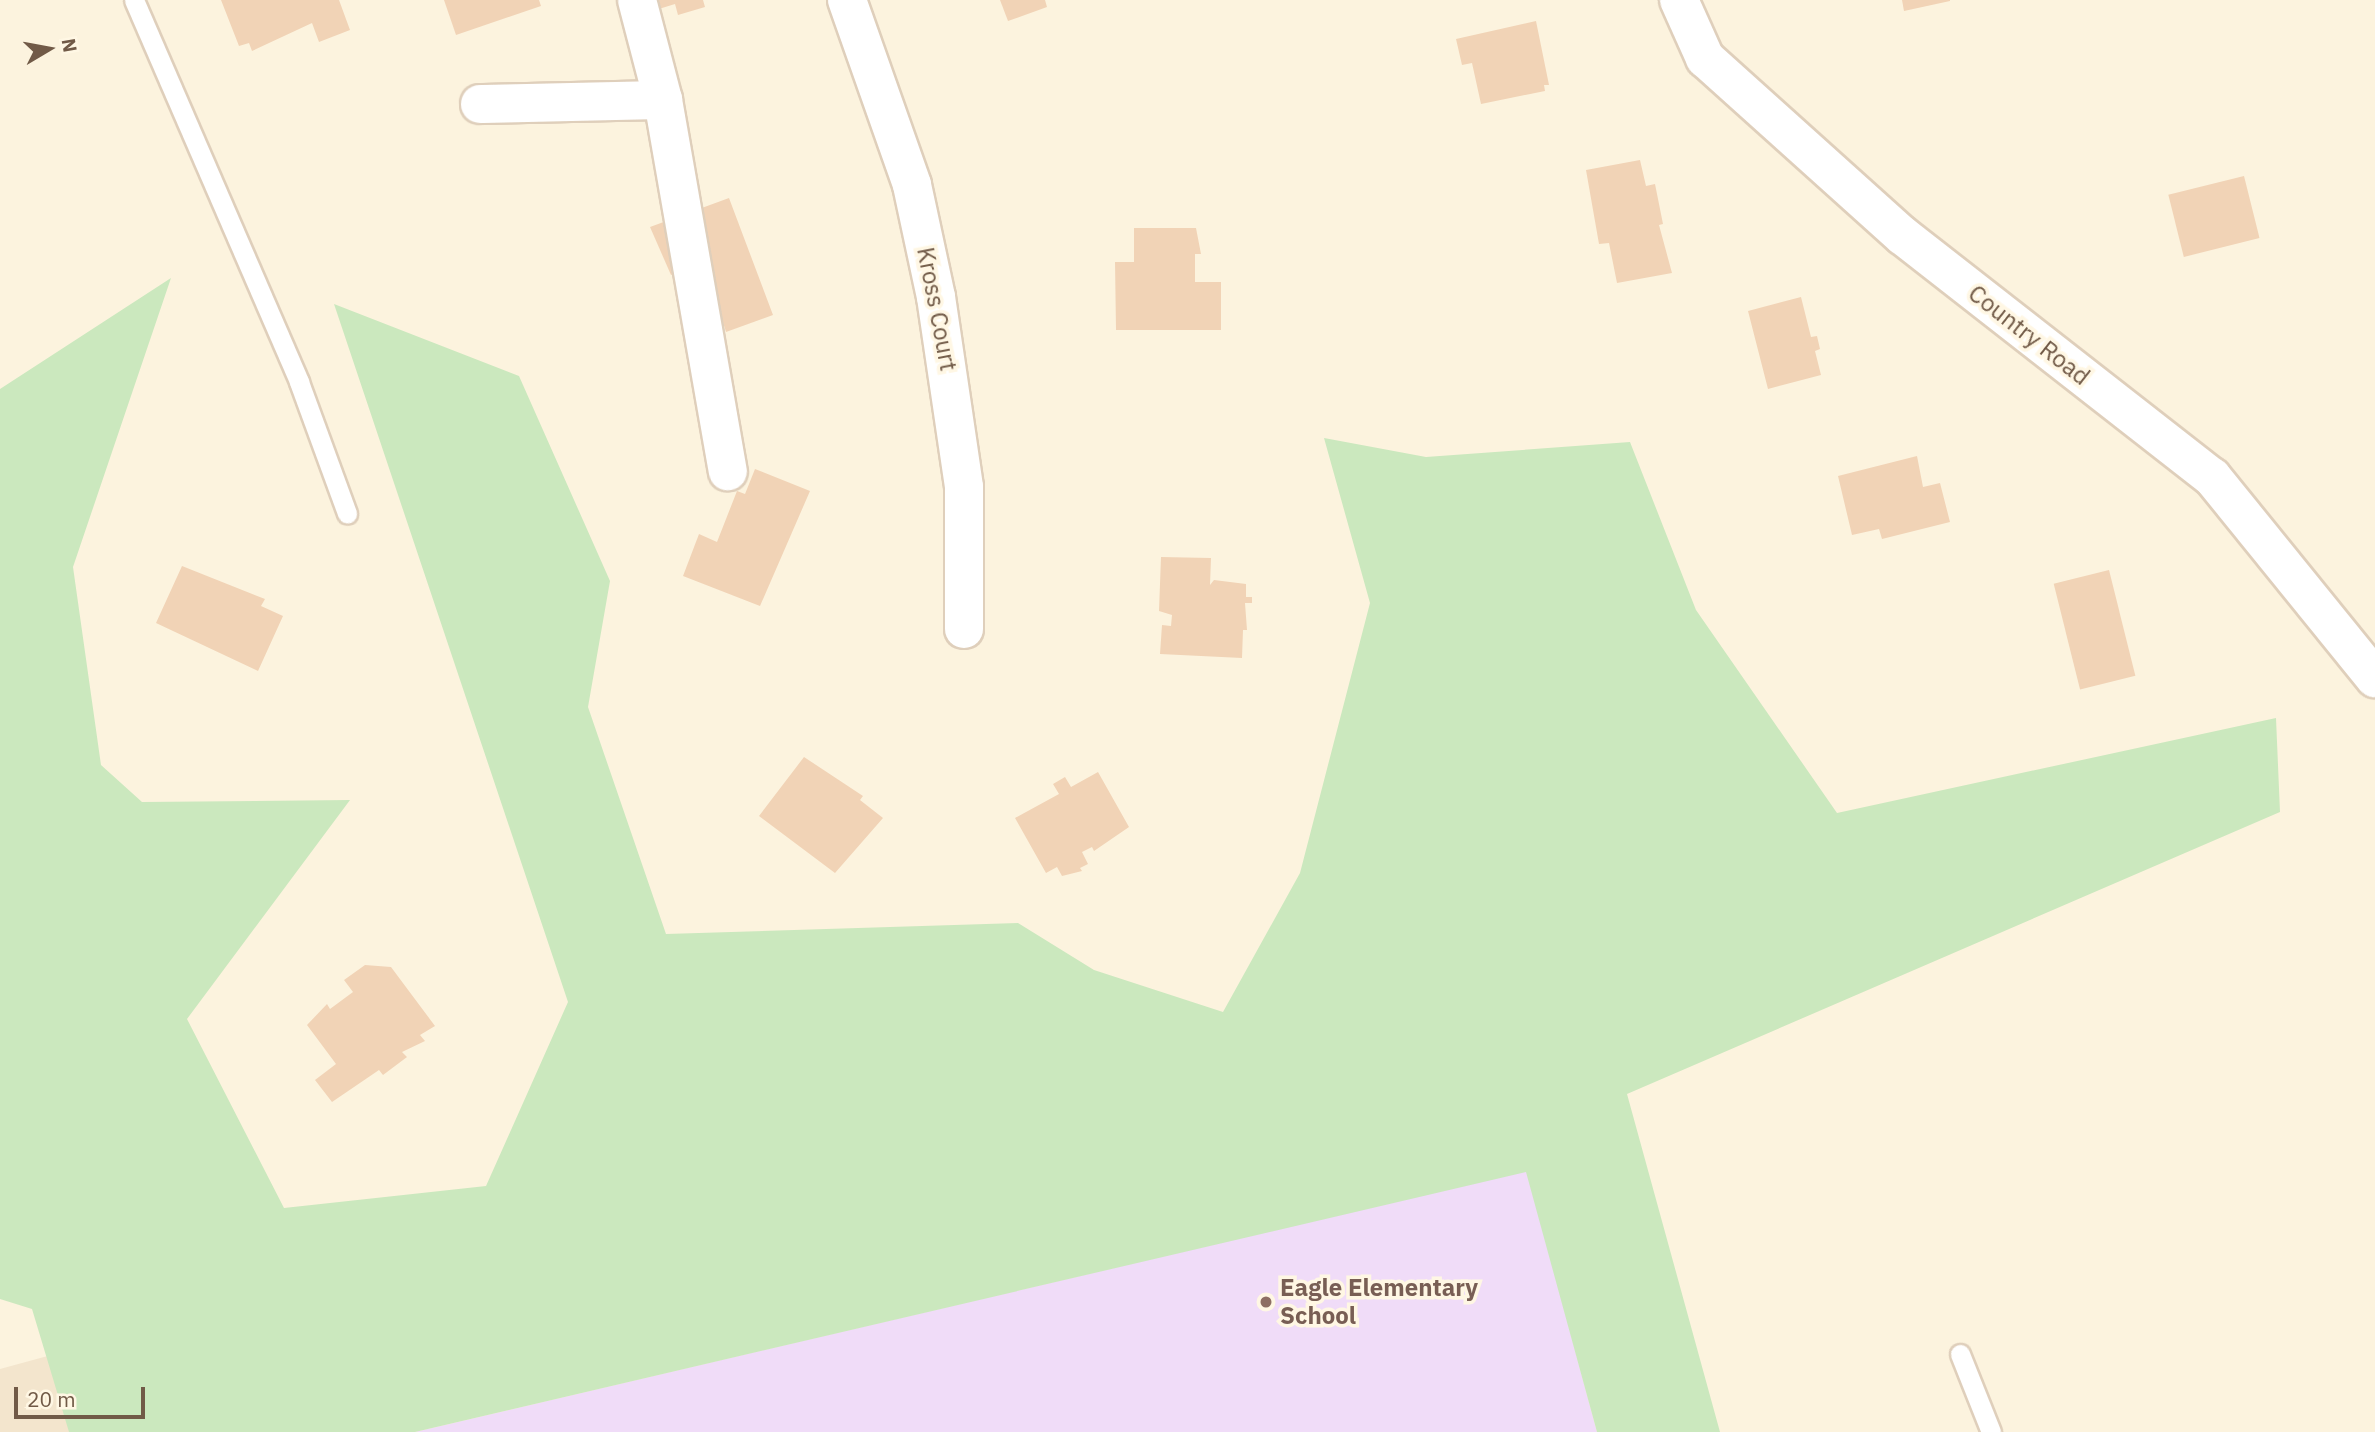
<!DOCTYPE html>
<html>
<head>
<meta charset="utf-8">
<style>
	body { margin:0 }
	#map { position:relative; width:2375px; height:1432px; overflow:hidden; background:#fcf3de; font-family:"IBM Plex Sans",sans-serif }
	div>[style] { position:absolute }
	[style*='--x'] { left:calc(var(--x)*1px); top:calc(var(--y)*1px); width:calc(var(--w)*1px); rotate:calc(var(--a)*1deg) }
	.residential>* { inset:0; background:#f3e5cd }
	.education>* { inset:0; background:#f0dcf8 }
	.green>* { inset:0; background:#cbe8be }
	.building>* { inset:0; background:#f1d3b6; transform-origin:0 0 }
	.roads { filter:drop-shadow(2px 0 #dfcfbb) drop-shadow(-2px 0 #dfcfbb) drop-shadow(0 2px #dfcfbb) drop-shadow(0 -2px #dfcfbb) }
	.service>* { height:19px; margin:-9.5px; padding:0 9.5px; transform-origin:9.5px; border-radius:9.5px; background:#fff }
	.minor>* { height:38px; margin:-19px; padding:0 19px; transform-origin:19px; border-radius:19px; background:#fff }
	.dots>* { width:19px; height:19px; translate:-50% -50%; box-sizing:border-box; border:4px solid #fff7e4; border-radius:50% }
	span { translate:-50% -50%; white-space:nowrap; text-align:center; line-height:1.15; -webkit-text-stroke:7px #fff7e4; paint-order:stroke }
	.street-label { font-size:24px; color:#715a47 }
	.education-label { font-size:24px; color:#785e54; font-weight:700 }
	.left { translate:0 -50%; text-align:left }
	.north { position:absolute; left:14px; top:14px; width:70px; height:70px; -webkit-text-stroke:5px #fff7e4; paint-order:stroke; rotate:80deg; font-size:19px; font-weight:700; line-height:28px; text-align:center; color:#715a47 }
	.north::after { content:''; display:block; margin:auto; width:24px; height:32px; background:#715a47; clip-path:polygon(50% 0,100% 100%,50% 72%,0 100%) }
	.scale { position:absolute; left:14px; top:1387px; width:131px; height:32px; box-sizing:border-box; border:4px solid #715a47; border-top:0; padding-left:9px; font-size:21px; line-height:24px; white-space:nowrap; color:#715a47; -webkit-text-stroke:5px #fff7e4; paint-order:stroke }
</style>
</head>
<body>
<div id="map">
	<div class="residential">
		<div style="clip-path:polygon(55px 1354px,73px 1432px,0 1432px,0 1369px)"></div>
	</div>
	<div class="education">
		<div style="clip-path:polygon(1527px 1171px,1597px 1432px,415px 1432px)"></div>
	</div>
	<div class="green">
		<div style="clip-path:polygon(171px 278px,73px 567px,101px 765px,142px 802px,350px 800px,187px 1019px,284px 1208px,486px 1186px,568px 1002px,334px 304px,519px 376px,610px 581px,588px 707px,666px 934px,1018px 923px,1094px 970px,1223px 1012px,1300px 873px,1370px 603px,1324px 438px,1426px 457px,1630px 442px,1696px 610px,1837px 813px,2276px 718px,2280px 812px,1627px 1094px,1720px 1432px,1597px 1432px,1526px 1172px,415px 1432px,69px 1432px,32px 1309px,0 1299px,0 389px)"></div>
	</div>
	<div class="building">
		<div style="clip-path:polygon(221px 0,339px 0,350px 30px,319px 42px,312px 23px,252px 51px,249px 43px,239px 46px)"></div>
		<div style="clip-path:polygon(444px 0,539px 0,541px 6px,456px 35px)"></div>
		<div style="clip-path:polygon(632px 0,703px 0,705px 7px,678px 15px,675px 4px,636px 16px)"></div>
		<div style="clip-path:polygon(1000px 0,1045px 0,1047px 7px,1008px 21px)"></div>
		<div style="clip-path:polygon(1902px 0,1950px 0,1950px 1px,1904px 11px)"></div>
		<div style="clip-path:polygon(1536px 21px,1549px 85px,1544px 85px,1545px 91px,1481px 104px,1472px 63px,1462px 65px,1456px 39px)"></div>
		<div style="clip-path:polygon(1640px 160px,1646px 186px,1655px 184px,1663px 224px,1659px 225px,1672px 273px,1617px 283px,1609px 243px,1599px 244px,1586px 170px)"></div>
		<div style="left:2244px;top:176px;width:64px;height:78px;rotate:76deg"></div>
		<div style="clip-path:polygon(729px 198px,773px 315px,726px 332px,721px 316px,710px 320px,690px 267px,671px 275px,650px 227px)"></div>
		<div style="clip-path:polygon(1134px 228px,1196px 228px,1201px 254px,1195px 254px,1195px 282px,1221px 282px,1221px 330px,1116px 330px,1115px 262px,1134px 262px)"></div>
		<div style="clip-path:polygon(1801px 297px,1811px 337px,1817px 336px,1820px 349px,1815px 351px,1821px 375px,1768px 389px,1748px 311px)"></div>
		<div style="clip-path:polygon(1917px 456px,1923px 487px,1940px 483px,1950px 522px,1882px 539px,1879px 529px,1852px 535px,1838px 476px)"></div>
		<div style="clip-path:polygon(755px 469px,810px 491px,760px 606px,683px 576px,699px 534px,717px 542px,737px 491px,745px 494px)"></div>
		<div style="clip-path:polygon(1161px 557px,1211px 558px,1210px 585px,1214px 580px,1246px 584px,1246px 597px,1252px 597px,1252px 603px,1245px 603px,1247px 630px,1243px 630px,1242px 658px,1160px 654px,1162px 625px,1171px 626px,1172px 615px,1159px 611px)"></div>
		<div style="clip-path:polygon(182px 566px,265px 599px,261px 606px,283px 616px,258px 671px,156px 623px)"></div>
		<div style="left:2109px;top:570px;width:109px;height:57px;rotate:76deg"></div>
		<div style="clip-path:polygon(804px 757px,863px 796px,860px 800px,883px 818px,835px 873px,759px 816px)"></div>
		<div style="clip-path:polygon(1098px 772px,1129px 827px,1094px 851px,1092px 847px,1082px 852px,1088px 864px,1080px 868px,1082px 871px,1062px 876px,1057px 867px,1046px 873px,1015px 818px,1059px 794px,1053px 784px,1065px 777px,1071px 787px)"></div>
		<div style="clip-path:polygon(365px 965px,391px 967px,435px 1026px,420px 1035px,425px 1041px,402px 1052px,407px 1057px,383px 1075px,379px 1070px,332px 1102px,315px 1080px,336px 1064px,307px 1025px,327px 1004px,330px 1009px,353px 992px,344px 980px)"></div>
	</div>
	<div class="roads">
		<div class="service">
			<div style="--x:134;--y:0;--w:416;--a:66.6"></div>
			<div style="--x:299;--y:382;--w:140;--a:69.9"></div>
			<div style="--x:1960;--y:1354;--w:84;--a:68.3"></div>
		</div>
		<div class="minor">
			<div style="--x:637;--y:0;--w:103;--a:75.4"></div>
			<div style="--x:663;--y:100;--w:377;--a:80.1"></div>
			<div style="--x:847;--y:0;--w:196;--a:70.6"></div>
			<div style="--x:912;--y:185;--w:115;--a:77.9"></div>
			<div style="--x:936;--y:297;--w:192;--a:81.6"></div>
			<div style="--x:964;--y:487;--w:142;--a:90"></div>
			<div style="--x:1679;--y:0;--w:64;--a:65.9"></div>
			<div style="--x:1705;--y:58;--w:266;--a:42"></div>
			<div style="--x:1903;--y:236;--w:392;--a:38"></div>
			<div style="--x:2212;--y:477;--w:259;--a:51"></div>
			<div style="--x:480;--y:104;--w:183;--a:-1.3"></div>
		</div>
	</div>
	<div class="dots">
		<div style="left:1266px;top:1302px;background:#8d6e63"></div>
	</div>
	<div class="street-label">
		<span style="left:937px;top:309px;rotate:79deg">Kross Court</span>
		<span style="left:2029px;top:335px;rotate:38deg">Country Road</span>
	</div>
	<div class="education-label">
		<span class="left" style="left:1280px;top:1302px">Eagle Elementary<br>School</span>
	</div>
	<div class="north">N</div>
	<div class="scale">20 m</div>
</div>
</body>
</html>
